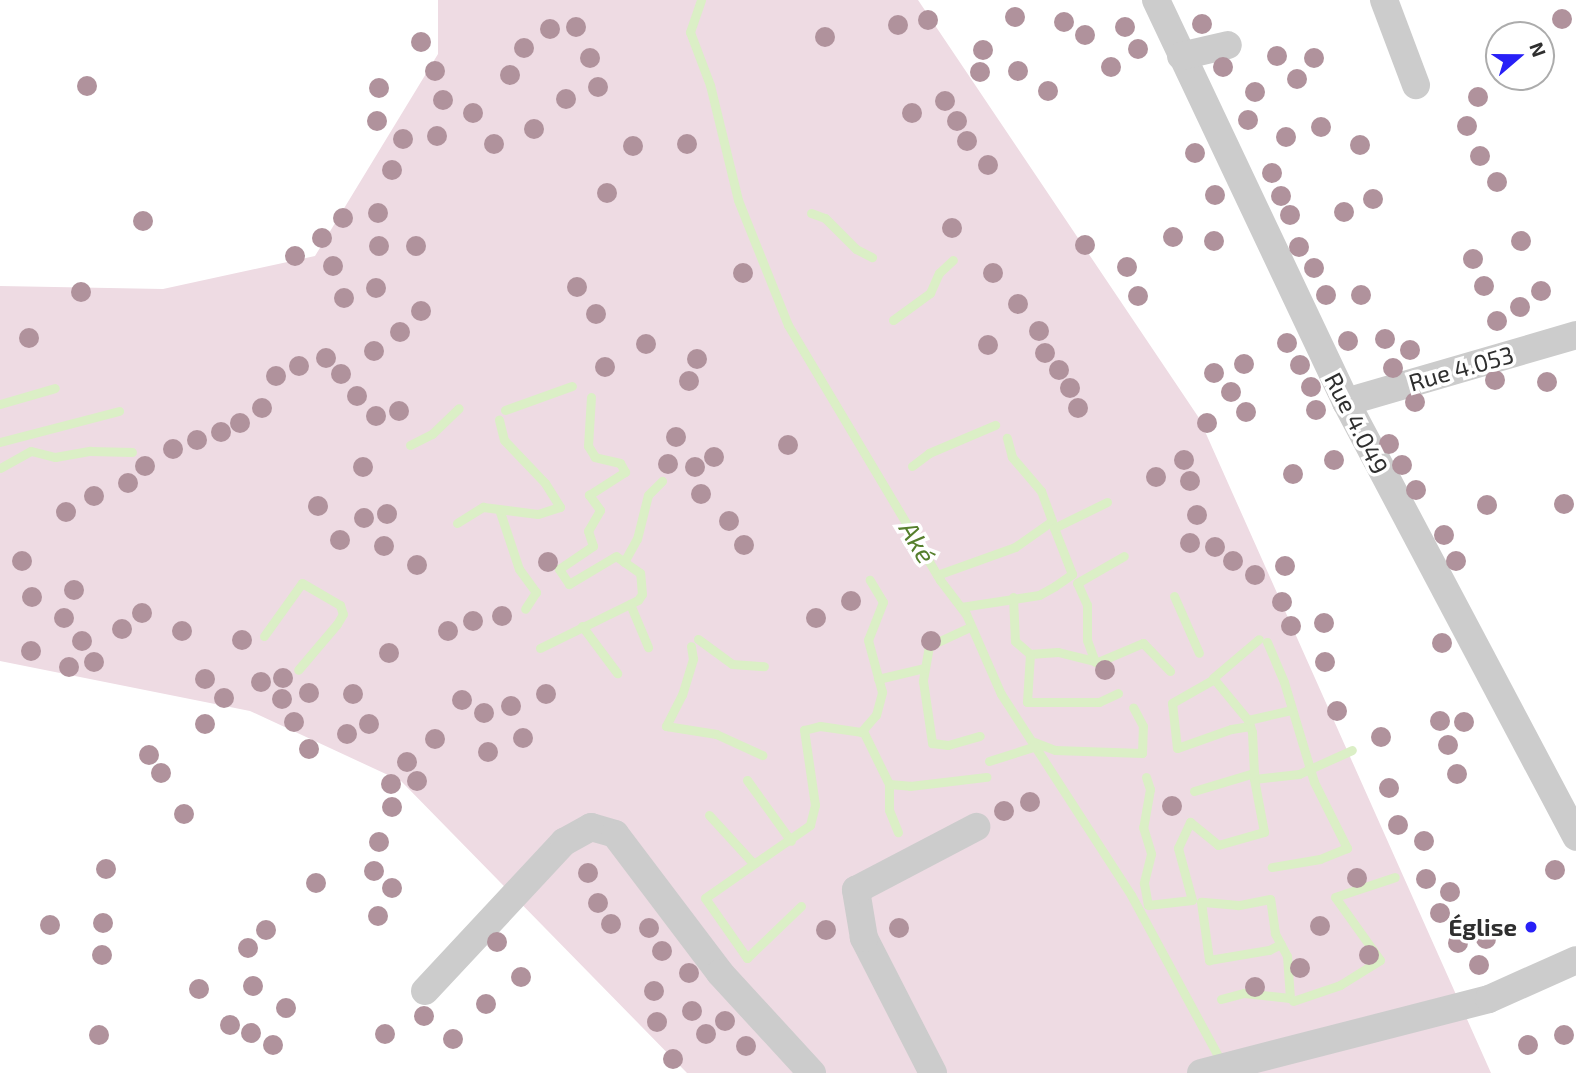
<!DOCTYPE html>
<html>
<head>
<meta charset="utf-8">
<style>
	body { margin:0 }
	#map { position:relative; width:1576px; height:1073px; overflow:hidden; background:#fff; font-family:"Exo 2",sans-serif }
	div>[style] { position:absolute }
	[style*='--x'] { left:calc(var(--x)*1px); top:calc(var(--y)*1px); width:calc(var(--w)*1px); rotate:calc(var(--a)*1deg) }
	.green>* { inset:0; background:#eedbe3 }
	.stream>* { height:9px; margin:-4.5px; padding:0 4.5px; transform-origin:4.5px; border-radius:4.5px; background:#dbefc6 }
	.street>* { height:28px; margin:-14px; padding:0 14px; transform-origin:14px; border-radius:14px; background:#ccc }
	.trees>* { width:20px; height:20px; margin:-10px; border-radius:50%; background:#b0929c }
	.dots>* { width:19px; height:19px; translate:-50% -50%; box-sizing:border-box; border:4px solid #fff; border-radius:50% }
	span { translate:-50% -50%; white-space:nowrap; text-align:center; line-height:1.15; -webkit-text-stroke:7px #fff; paint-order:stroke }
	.street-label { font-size:24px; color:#2f2f2f }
	.poi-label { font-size:24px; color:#2f2f2f; font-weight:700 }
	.right { translate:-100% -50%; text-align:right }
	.water-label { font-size:26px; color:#567f2d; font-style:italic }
	.north { position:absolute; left:1485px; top:21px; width:70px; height:70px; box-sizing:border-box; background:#fff; border:2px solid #acacac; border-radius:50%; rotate:70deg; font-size:19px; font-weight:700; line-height:28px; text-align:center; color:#2f2f2f }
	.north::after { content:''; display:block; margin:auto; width:24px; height:32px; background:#2820f7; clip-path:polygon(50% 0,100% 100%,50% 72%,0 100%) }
</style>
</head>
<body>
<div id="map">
	<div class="green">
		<div style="clip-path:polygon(438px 0,918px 0,1199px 418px,1491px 1073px,687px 1073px,401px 781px,250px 711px,0 661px,0 286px,163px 289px,315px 256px,438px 54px)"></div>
	</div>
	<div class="stream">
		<div style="--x:701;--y:0;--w:34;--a:109"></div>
		<div style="--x:690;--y:32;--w:57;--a:69.3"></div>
		<div style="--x:710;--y:85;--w:118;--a:76.3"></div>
		<div style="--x:738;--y:200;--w:135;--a:68.2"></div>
		<div style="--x:788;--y:325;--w:297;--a:59.2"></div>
		<div style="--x:940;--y:580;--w:43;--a:52.6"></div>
		<div style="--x:966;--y:614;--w:87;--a:66.4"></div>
		<div style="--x:1001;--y:694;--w:239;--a:57.1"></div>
		<div style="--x:1131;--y:895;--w:183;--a:61.6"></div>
		<div style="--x:811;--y:213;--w:15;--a:20"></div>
		<div style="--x:825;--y:218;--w:44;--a:45"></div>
		<div style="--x:856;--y:249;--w:18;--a:27"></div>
		<div style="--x:893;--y:320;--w:46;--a:-36.1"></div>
		<div style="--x:930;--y:293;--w:22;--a:-66"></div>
		<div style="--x:939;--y:273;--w:19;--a:-43"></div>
		<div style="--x:0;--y:404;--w:57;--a:-16.2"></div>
		<div style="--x:505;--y:410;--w:71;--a:-19.7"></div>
		<div style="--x:0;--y:442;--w:123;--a:-14.6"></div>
		<div style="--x:410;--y:445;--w:25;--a:-27"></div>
		<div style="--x:432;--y:434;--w:37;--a:-44"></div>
		<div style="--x:912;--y:466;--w:21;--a:-37"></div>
		<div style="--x:929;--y:453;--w:72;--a:-23"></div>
		<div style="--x:0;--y:468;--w:35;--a:-29"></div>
		<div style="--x:31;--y:451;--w:25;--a:14"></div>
		<div style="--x:55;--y:457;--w:36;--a:-10"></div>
		<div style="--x:90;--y:451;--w:42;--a:1.4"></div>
		<div style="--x:499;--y:509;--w:63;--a:71.6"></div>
		<div style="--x:519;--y:569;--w:29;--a:54"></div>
		<div style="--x:536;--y:592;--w:20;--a:123"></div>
		<div style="--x:457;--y:523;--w:31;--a:-32"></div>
		<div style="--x:483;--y:507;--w:55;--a:7.3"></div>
		<div style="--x:538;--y:514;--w:23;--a:-18"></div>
		<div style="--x:560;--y:507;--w:28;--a:-122"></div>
		<div style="--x:545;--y:483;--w:59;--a:-133.6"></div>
		<div style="--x:504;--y:440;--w:21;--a:-104"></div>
		<div style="--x:624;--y:562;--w:26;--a:-61"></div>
		<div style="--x:637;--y:539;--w:45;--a:-76"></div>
		<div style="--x:648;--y:495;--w:20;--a:-45"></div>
		<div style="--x:937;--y:575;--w:83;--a:-19.7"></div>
		<div style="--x:1015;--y:547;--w:45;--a:-35.1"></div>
		<div style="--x:1052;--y:521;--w:32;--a:-110"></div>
		<div style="--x:1041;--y:491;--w:45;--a:-130.5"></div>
		<div style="--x:1012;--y:457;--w:20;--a:-105"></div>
		<div style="--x:1174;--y:596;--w:62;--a:66.3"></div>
		<div style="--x:1013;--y:597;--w:44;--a:87.4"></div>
		<div style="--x:1015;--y:641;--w:20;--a:41"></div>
		<div style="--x:630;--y:604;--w:47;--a:67.3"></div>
		<div style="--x:961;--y:607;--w:79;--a:-8.7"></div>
		<div style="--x:1039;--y:595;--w:18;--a:-29"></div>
		<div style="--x:1055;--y:586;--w:21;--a:-35"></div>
		<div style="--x:1072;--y:574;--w:49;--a:-111.4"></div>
		<div style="--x:1054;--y:528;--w:59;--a:-26.1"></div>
		<div style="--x:582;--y:626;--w:59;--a:53.3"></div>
		<div style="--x:970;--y:627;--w:45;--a:155.1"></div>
		<div style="--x:929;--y:646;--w:36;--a:100"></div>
		<div style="--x:923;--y:681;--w:63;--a:81.7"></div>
		<div style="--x:932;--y:743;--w:16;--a:7"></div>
		<div style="--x:948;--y:745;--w:33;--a:-16"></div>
		<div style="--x:264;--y:636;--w:65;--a:-54.4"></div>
		<div style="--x:302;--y:583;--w:44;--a:30.1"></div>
		<div style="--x:340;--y:605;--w:9;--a:72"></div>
		<div style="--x:343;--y:614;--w:12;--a:121"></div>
		<div style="--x:337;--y:624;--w:60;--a:130.3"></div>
		<div style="--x:698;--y:639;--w:42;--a:36.3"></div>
		<div style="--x:732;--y:664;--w:32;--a:4"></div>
		<div style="--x:1267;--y:642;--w:43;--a:67"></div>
		<div style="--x:1284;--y:682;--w:104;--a:73.3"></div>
		<div style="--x:1314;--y:782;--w:74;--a:63.4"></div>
		<div style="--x:1347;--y:848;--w:29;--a:158"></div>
		<div style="--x:1320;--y:859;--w:49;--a:170.5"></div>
		<div style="--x:540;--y:648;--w:109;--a:-26.1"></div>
		<div style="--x:638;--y:600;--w:7;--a:-56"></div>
		<div style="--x:642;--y:594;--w:21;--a:-95"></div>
		<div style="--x:640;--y:573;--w:29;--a:-145"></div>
		<div style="--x:616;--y:556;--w:55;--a:149.2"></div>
		<div style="--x:569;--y:584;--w:18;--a:-124"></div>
		<div style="--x:559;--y:569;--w:41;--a:-34.1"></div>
		<div style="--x:593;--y:546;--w:16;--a:-108"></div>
		<div style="--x:588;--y:531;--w:24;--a:-60"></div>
		<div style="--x:600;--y:510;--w:19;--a:-126"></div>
		<div style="--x:589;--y:495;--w:43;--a:-32.6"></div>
		<div style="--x:625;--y:472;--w:10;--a:-119"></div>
		<div style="--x:620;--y:463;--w:26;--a:-167"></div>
		<div style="--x:595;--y:457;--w:13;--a:-122"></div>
		<div style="--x:588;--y:446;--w:49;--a:-86.5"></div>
		<div style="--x:1030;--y:654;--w:28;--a:-4"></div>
		<div style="--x:1058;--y:652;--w:41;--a:14"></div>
		<div style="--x:1098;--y:662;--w:49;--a:-22.9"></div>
		<div style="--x:1143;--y:643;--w:39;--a:46"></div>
		<div style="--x:1030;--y:654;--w:48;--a:93.6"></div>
		<div style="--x:1027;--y:702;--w:72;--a:0"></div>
		<div style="--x:1099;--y:702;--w:21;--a:-25"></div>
		<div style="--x:1095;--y:662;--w:23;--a:-110"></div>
		<div style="--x:1087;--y:640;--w:35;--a:-90"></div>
		<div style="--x:1087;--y:605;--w:24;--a:-114"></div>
		<div style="--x:1077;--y:583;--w:54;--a:-29.9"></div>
		<div style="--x:1213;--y:678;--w:60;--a:-40.3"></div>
		<div style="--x:878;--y:679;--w:47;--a:-13.4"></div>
		<div style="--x:666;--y:726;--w:51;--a:9.1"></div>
		<div style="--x:716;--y:734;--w:51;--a:24.5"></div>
		<div style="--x:666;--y:726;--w:35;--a:-63"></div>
		<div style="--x:682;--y:695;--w:38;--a:-73"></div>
		<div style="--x:693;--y:659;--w:13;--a:-99"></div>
		<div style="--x:863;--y:731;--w:59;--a:63.9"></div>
		<div style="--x:889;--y:784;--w:26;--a:90"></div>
		<div style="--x:889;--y:810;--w:24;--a:68"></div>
		<div style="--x:1034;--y:742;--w:22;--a:21"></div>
		<div style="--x:1055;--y:750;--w:87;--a:2"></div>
		<div style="--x:1142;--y:753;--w:27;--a:-88"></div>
		<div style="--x:1143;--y:726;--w:21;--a:-118"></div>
		<div style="--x:989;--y:761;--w:49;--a:-17.7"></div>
		<div style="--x:1146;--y:777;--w:13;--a:72"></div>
		<div style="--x:1150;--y:789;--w:39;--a:100"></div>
		<div style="--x:1143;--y:827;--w:28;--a:73"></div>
		<div style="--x:1151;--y:854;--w:30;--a:104"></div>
		<div style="--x:1144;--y:883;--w:22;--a:80"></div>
		<div style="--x:1148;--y:905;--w:44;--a:-6.5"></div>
		<div style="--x:1192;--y:900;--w:54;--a:-105.1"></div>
		<div style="--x:1178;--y:848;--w:29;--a:-65"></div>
		<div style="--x:1190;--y:822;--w:36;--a:39"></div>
		<div style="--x:1218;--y:845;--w:48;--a:-15.8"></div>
		<div style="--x:1264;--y:832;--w:54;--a:-100.7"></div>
		<div style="--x:1254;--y:779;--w:45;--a:-6.3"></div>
		<div style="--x:1299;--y:774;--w:58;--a:-24.4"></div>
		<div style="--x:747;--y:780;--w:75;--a:54.2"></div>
		<div style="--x:889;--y:784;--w:21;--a:5"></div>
		<div style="--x:910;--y:786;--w:77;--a:-6.8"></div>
		<div style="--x:1194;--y:791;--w:63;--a:-16.7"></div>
		<div style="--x:1254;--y:773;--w:41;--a:-92.8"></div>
		<div style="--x:1252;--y:732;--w:6;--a:-108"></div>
		<div style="--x:1250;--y:726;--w:19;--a:171"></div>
		<div style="--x:1231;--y:729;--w:57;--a:160.6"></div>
		<div style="--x:1177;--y:748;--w:45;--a:-96.3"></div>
		<div style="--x:1172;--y:703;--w:48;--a:-29.7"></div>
		<div style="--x:1214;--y:679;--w:53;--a:50.3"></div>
		<div style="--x:1248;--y:720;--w:44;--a:-13.1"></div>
		<div style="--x:709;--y:815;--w:64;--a:47.5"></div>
		<div style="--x:801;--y:906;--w:75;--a:136.1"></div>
		<div style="--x:747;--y:958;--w:73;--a:-125"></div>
		<div style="--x:705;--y:898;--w:128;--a:-34.8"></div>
		<div style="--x:810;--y:825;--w:21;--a:-76"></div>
		<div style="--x:815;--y:805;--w:76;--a:-98.3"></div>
		<div style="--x:804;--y:730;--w:16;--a:-14"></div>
		<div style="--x:820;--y:726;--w:41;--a:8.3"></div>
		<div style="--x:861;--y:732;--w:23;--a:-49"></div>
		<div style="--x:876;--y:715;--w:24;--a:-75"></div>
		<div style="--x:882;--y:692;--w:54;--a:-105.1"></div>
		<div style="--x:868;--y:640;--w:41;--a:-68.5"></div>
		<div style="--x:883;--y:602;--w:26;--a:-121"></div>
		<div style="--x:1221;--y:999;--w:24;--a:-15"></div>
		<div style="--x:1244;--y:993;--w:46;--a:6.2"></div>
		<div style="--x:1290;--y:998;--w:42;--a:-94.1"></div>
		<div style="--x:1287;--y:956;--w:26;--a:-118"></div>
		<div style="--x:1275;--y:933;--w:34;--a:-98"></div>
		<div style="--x:1270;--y:899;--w:33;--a:169"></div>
		<div style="--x:1238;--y:905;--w:37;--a:-175"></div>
		<div style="--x:1201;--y:902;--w:59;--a:82.1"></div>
		<div style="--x:1209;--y:960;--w:61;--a:-9.5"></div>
		<div style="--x:1269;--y:950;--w:13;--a:-27"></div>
		<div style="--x:1293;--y:1001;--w:50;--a:-18.8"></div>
		<div style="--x:1340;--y:985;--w:47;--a:-32"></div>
		<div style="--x:1380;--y:960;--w:77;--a:-125.5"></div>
		<div style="--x:1335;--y:897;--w:63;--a:-18.4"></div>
	</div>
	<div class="street">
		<div style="--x:1156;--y:0;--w:445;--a:64.7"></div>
		<div style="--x:1346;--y:402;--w:492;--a:62.1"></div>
		<div style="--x:1384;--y:0;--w:91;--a:69.4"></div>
		<div style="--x:1181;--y:56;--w:48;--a:-13.2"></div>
		<div style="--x:1346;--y:402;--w:240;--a:-16.2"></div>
		<div style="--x:425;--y:991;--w:204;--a:-47"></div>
		<div style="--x:564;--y:842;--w:31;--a:-29"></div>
		<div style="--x:591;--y:827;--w:25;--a:16"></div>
		<div style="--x:615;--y:834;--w:174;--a:52.9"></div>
		<div style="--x:720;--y:973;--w:136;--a:47.4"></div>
		<div style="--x:933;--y:1073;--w:152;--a:-117.1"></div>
		<div style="--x:864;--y:938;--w:49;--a:-99.5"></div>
		<div style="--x:856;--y:890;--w:136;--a:-27.7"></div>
		<div style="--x:1201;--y:1073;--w:297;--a:-14.4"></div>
		<div style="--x:1489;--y:999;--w:95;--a:-24.1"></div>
	</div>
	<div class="trees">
		<div style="left:1015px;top:17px"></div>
		<div style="left:1562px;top:19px"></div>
		<div style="left:928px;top:20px"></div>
		<div style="left:1064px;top:22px"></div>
		<div style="left:1202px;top:24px"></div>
		<div style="left:898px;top:25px"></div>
		<div style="left:576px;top:27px"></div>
		<div style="left:1125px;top:27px"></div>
		<div style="left:550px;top:29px"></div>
		<div style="left:1085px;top:35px"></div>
		<div style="left:825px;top:37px"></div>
		<div style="left:421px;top:42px"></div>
		<div style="left:524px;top:48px"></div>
		<div style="left:1138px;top:49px"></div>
		<div style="left:983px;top:50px"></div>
		<div style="left:1277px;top:56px"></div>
		<div style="left:590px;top:58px"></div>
		<div style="left:1314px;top:58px"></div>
		<div style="left:1111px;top:67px"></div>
		<div style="left:1223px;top:67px"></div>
		<div style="left:435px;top:71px"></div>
		<div style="left:1018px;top:71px"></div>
		<div style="left:980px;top:72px"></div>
		<div style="left:510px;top:75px"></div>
		<div style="left:1297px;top:79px"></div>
		<div style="left:87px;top:86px"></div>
		<div style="left:598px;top:87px"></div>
		<div style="left:379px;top:88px"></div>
		<div style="left:1048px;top:91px"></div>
		<div style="left:1255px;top:92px"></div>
		<div style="left:1478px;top:97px"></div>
		<div style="left:566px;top:99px"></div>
		<div style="left:443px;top:100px"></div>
		<div style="left:945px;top:101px"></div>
		<div style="left:473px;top:113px"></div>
		<div style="left:912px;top:113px"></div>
		<div style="left:1248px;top:120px"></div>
		<div style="left:377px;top:121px"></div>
		<div style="left:957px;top:121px"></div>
		<div style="left:1467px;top:126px"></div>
		<div style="left:1321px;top:127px"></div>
		<div style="left:534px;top:129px"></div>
		<div style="left:437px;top:136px"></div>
		<div style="left:1286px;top:137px"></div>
		<div style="left:403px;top:139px"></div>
		<div style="left:967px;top:141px"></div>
		<div style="left:494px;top:144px"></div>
		<div style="left:687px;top:144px"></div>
		<div style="left:1360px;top:145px"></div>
		<div style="left:633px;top:146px"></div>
		<div style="left:1195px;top:153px"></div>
		<div style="left:1480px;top:156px"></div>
		<div style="left:988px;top:165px"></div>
		<div style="left:392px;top:170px"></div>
		<div style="left:1272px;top:173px"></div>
		<div style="left:1497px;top:182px"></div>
		<div style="left:607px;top:193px"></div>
		<div style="left:1215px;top:195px"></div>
		<div style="left:1281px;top:196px"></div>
		<div style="left:1373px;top:199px"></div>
		<div style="left:1344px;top:212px"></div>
		<div style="left:378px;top:213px"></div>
		<div style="left:1290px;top:215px"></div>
		<div style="left:343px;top:218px"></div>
		<div style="left:143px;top:221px"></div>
		<div style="left:952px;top:228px"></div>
		<div style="left:1173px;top:237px"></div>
		<div style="left:322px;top:238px"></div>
		<div style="left:1214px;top:241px"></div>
		<div style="left:1521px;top:241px"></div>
		<div style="left:1085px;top:245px"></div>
		<div style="left:379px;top:246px"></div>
		<div style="left:416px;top:246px"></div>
		<div style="left:1299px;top:247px"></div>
		<div style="left:295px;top:256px"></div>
		<div style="left:1473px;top:259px"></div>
		<div style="left:333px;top:266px"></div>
		<div style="left:1127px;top:267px"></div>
		<div style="left:1314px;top:268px"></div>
		<div style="left:743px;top:273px"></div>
		<div style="left:993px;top:273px"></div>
		<div style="left:1484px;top:286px"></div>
		<div style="left:577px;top:287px"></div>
		<div style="left:376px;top:288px"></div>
		<div style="left:1541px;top:291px"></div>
		<div style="left:81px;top:292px"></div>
		<div style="left:1326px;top:295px"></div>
		<div style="left:1361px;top:295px"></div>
		<div style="left:1138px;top:296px"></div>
		<div style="left:344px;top:298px"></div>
		<div style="left:1018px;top:304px"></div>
		<div style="left:1520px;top:307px"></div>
		<div style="left:421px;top:311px"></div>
		<div style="left:596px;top:314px"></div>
		<div style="left:1497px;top:321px"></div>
		<div style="left:1039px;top:331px"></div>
		<div style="left:400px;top:332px"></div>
		<div style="left:29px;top:338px"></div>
		<div style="left:1385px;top:339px"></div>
		<div style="left:1348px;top:341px"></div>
		<div style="left:1287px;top:343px"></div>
		<div style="left:646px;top:344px"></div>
		<div style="left:988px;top:345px"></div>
		<div style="left:1410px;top:350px"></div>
		<div style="left:374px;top:351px"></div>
		<div style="left:1045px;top:353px"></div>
		<div style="left:326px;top:358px"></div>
		<div style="left:697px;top:359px"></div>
		<div style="left:1244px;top:364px"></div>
		<div style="left:1300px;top:365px"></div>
		<div style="left:299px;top:366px"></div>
		<div style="left:605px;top:367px"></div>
		<div style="left:1393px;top:368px"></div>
		<div style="left:1059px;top:370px"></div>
		<div style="left:1214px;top:373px"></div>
		<div style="left:341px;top:374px"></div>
		<div style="left:276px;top:376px"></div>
		<div style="left:1495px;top:380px"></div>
		<div style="left:689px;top:381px"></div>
		<div style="left:1547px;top:382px"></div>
		<div style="left:1311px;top:387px"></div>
		<div style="left:1070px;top:388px"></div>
		<div style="left:1231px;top:392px"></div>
		<div style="left:357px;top:396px"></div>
		<div style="left:1415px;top:402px"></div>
		<div style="left:262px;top:408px"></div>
		<div style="left:1078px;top:408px"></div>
		<div style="left:1316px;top:410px"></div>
		<div style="left:399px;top:411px"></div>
		<div style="left:1246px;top:412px"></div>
		<div style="left:376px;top:416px"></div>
		<div style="left:240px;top:423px"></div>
		<div style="left:1207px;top:423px"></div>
		<div style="left:221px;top:432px"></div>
		<div style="left:676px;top:437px"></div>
		<div style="left:197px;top:440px"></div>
		<div style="left:1389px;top:444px"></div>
		<div style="left:788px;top:445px"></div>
		<div style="left:173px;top:449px"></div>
		<div style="left:714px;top:457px"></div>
		<div style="left:1184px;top:460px"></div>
		<div style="left:1334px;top:460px"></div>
		<div style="left:668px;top:464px"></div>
		<div style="left:1402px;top:465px"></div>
		<div style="left:145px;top:466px"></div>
		<div style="left:363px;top:467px"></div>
		<div style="left:695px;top:467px"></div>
		<div style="left:1293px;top:474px"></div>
		<div style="left:1156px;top:477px"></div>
		<div style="left:1190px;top:481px"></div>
		<div style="left:128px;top:483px"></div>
		<div style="left:1416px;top:490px"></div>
		<div style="left:701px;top:494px"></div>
		<div style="left:94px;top:496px"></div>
		<div style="left:1564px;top:504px"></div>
		<div style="left:1487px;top:505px"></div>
		<div style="left:318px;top:506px"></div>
		<div style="left:66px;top:512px"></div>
		<div style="left:387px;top:514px"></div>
		<div style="left:1197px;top:515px"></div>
		<div style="left:364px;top:518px"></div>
		<div style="left:729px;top:521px"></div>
		<div style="left:1444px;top:535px"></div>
		<div style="left:340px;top:540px"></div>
		<div style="left:1190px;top:543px"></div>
		<div style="left:744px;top:545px"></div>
		<div style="left:384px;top:546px"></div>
		<div style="left:1215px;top:547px"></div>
		<div style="left:22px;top:561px"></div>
		<div style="left:1233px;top:561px"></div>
		<div style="left:1456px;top:561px"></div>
		<div style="left:548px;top:562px"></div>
		<div style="left:417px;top:565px"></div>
		<div style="left:1285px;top:566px"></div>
		<div style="left:1255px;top:575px"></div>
		<div style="left:74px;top:590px"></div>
		<div style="left:32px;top:597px"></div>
		<div style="left:851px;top:601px"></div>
		<div style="left:1282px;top:602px"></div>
		<div style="left:142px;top:613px"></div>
		<div style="left:502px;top:616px"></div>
		<div style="left:64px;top:618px"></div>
		<div style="left:816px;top:618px"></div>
		<div style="left:473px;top:621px"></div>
		<div style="left:1324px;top:623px"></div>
		<div style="left:1291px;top:626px"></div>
		<div style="left:122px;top:629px"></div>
		<div style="left:182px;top:631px"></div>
		<div style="left:448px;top:631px"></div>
		<div style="left:242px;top:640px"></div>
		<div style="left:82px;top:641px"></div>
		<div style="left:931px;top:641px"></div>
		<div style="left:1442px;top:643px"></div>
		<div style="left:31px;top:651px"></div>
		<div style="left:389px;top:653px"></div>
		<div style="left:94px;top:662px"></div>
		<div style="left:1325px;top:662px"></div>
		<div style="left:69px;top:667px"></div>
		<div style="left:1105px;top:670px"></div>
		<div style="left:283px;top:678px"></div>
		<div style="left:205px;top:679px"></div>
		<div style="left:261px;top:682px"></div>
		<div style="left:309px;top:693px"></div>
		<div style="left:353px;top:694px"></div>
		<div style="left:546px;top:694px"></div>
		<div style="left:224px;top:698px"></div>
		<div style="left:282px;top:699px"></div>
		<div style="left:462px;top:700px"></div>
		<div style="left:511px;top:706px"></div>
		<div style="left:1337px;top:711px"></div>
		<div style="left:484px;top:713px"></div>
		<div style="left:1440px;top:721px"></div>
		<div style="left:294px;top:722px"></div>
		<div style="left:1464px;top:722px"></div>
		<div style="left:205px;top:724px"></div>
		<div style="left:369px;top:724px"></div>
		<div style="left:347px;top:734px"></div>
		<div style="left:1381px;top:737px"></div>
		<div style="left:523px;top:738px"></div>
		<div style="left:435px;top:739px"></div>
		<div style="left:1448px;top:745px"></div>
		<div style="left:309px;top:749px"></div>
		<div style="left:488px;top:752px"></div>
		<div style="left:149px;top:755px"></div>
		<div style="left:407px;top:762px"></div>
		<div style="left:161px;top:773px"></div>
		<div style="left:1457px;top:774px"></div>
		<div style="left:417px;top:781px"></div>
		<div style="left:391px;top:784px"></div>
		<div style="left:1389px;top:788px"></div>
		<div style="left:1030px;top:802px"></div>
		<div style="left:1172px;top:806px"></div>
		<div style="left:392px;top:807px"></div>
		<div style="left:1004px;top:811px"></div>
		<div style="left:184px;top:814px"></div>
		<div style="left:1398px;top:825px"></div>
		<div style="left:1424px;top:841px"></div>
		<div style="left:379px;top:842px"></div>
		<div style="left:106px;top:869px"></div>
		<div style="left:1555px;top:870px"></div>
		<div style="left:374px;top:871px"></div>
		<div style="left:588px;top:873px"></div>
		<div style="left:1357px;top:878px"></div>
		<div style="left:1426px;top:879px"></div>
		<div style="left:316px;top:883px"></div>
		<div style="left:392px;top:888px"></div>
		<div style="left:1450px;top:892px"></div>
		<div style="left:598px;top:903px"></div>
		<div style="left:1440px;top:913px"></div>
		<div style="left:378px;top:916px"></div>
		<div style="left:103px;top:923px"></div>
		<div style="left:611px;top:924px"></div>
		<div style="left:50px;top:925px"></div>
		<div style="left:1320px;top:926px"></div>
		<div style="left:649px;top:928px"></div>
		<div style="left:899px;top:928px"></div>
		<div style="left:266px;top:930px"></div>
		<div style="left:826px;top:930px"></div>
		<div style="left:1486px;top:939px"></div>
		<div style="left:497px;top:942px"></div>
		<div style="left:1458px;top:943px"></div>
		<div style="left:248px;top:948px"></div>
		<div style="left:662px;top:951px"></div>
		<div style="left:102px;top:955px"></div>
		<div style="left:1369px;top:955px"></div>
		<div style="left:1479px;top:965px"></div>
		<div style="left:1300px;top:968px"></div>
		<div style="left:689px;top:973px"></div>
		<div style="left:521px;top:977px"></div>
		<div style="left:253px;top:986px"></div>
		<div style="left:1255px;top:987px"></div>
		<div style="left:199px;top:989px"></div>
		<div style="left:654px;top:991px"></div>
		<div style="left:486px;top:1004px"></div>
		<div style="left:286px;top:1008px"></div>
		<div style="left:692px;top:1011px"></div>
		<div style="left:424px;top:1016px"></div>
		<div style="left:725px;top:1021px"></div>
		<div style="left:657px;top:1022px"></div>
		<div style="left:230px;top:1025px"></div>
		<div style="left:251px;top:1033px"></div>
		<div style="left:385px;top:1034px"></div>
		<div style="left:706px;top:1034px"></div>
		<div style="left:99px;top:1035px"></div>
		<div style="left:1564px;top:1035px"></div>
		<div style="left:453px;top:1039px"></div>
		<div style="left:273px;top:1045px"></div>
		<div style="left:1528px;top:1045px"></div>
		<div style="left:746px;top:1046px"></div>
		<div style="left:673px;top:1059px"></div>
	</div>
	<div class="dots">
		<div style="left:1531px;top:927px;background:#2820f7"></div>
	</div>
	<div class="street-label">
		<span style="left:1461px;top:368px;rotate:-16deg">Rue 4.053</span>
		<span style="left:1357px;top:423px;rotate:63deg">Rue 4.049</span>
	</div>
	<div class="poi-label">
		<span class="right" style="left:1517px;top:927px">Église</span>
	</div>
	<div class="water-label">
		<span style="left:918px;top:542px;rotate:59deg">Aké</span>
	</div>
	<div class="north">N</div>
</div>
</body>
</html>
